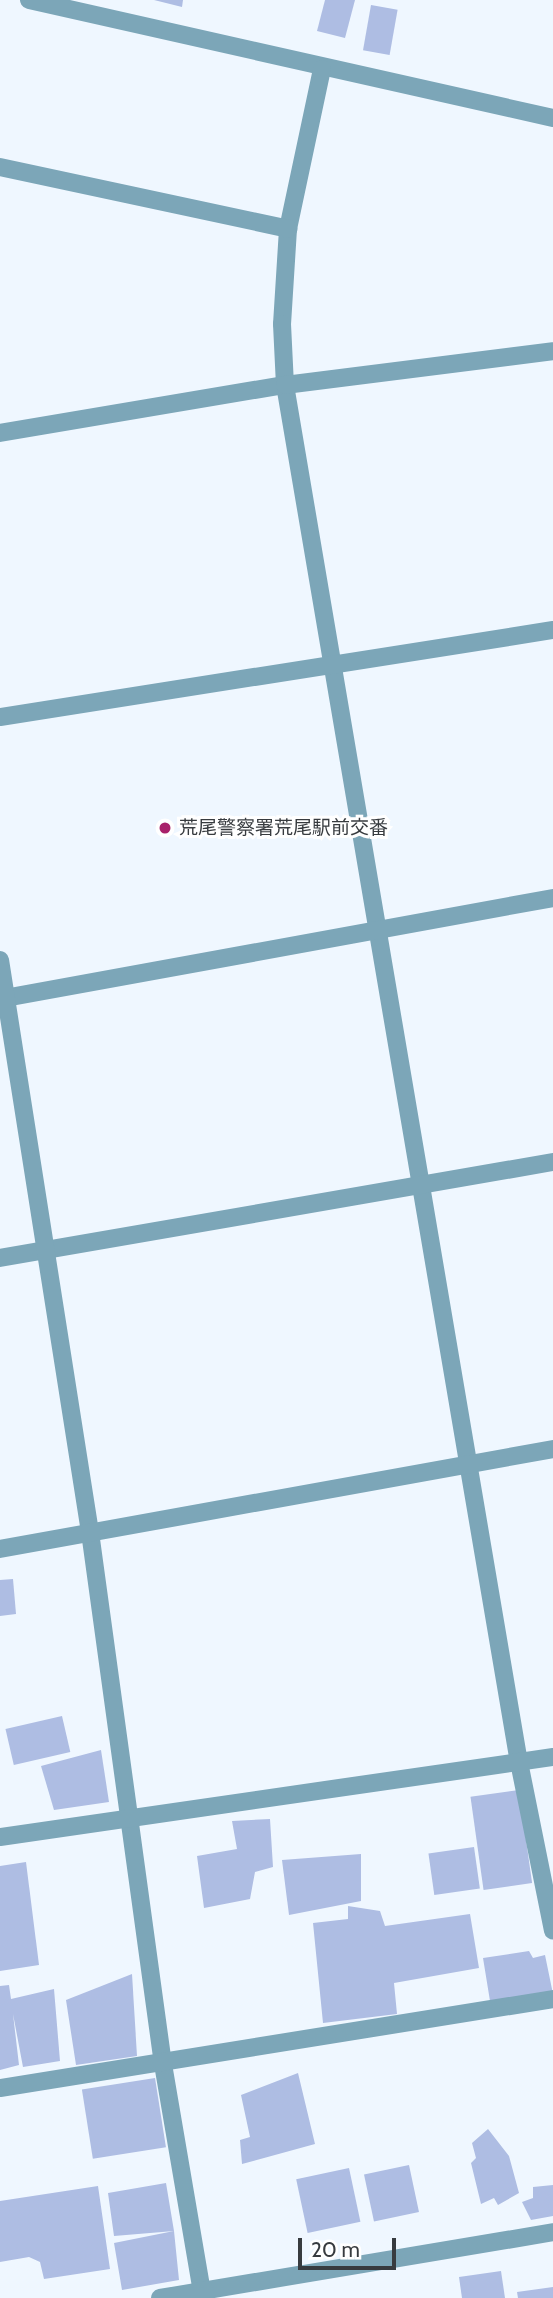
<!DOCTYPE html>
<html>
<head>
<meta charset="utf-8">
<style>
	body { margin:0 }
	#map { position:relative; width:553px; height:2298px; overflow:hidden; background:#eff7ff; font-family:Cabin,"Noto Sans JP",sans-serif }
	div>[style] { position:absolute }
	[style*='--x'] { left:calc(var(--x)*1px); top:calc(var(--y)*1px); width:calc(var(--w)*1px); rotate:calc(var(--a)*1deg) }
	.building>* { inset:0; background:#aebde3; transform-origin:0 0 }
	.minor>* { height:18px; margin:-9px; padding:0 9px; transform-origin:9px; border-radius:9px; background:#7ca6b8 }
	.tertiary>* { height:18px; margin:-9px; padding:0 9px; transform-origin:9px; border-radius:9px; background:#7ca6b8 }
	.dots>* { width:19px; height:19px; translate:-50% -50%; box-sizing:border-box; border:4px solid #fff; border-radius:50% }
	span { translate:-50% -50%; white-space:nowrap; text-align:center; line-height:1.15; -webkit-text-stroke:6px #fff; paint-order:stroke }
	.poi-label { font-size:19px; color:#373b3f }
	.left { translate:0 -50%; text-align:left }
	.scale { position:absolute; left:298px; top:2238px; width:98px; height:32px; box-sizing:border-box; border:4px solid #373b3f; border-top:0; padding-left:9px; font-size:21px; line-height:24px; white-space:nowrap; color:#373b3f; -webkit-text-stroke:5px #fff; paint-order:stroke }
</style>
</head>
<body>
<div id="map">
	<div class="building">
		<div style="clip-path:polygon(154px 0,183px 0,182px 7px)"></div>
		<div style="clip-path:polygon(325px 0,355px 0,345px 38px,317px 31px)"></div>
		<div style="left:371px;top:5px;width:27px;height:46px;rotate:10deg"></div>
		<div style="clip-path:polygon(13px 1579px,16px 1614px,0 1616px,0 1580px)"></div>
		<div style="left:62px;top:1716px;width:37px;height:58px;rotate:77deg"></div>
		<div style="clip-path:polygon(101px 1750px,109px 1802px,54px 1810px,41px 1766px)"></div>
		<div style="left:519px;top:1790px;width:94px;height:49px;rotate:82deg"></div>
		<div style="clip-path:polygon(270px 1819px,273px 1867px,255px 1872px,250px 1899px,204px 1908px,197px 1856px,237px 1849px,232px 1821px)"></div>
		<div style="left:474px;top:1847px;width:42px;height:46px;rotate:82deg"></div>
		<div style="clip-path:polygon(361px 1854px,361px 1901px,289px 1915px,282px 1860px)"></div>
		<div style="clip-path:polygon(26px 1862px,39px 1965px,0 1971px,0 1866px)"></div>
		<div style="clip-path:polygon(348px 1906px,380px 1911px,385px 1926px,470px 1914px,479px 1968px,394px 1983px,397px 2014px,323px 2023px,313px 1923px,348px 1919px)"></div>
		<div style="clip-path:polygon(529px 1951px,533px 1958px,545px 1955px,553px 1994px,490px 2001px,483px 1958px)"></div>
		<div style="clip-path:polygon(132px 1974px,137px 2056px,76px 2065px,66px 2000px)"></div>
		<div style="clip-path:polygon(9px 1985px,11px 1999px,54px 1989px,60px 2061px,23px 2067px,13px 2014px,19px 2065px,0 2070px,0 1986px)"></div>
		<div style="clip-path:polygon(298px 2073px,315px 2144px,242px 2164px,240px 2140px,250px 2137px,241px 2095px)"></div>
		<div style="left:155px;top:2078px;width:70px;height:74px;rotate:81deg"></div>
		<div style="clip-path:polygon(488px 2129px,509px 2156px,519px 2193px,498px 2205px,494px 2198px,481px 2204px,471px 2163px,476px 2158px,472px 2143px)"></div>
		<div style="left:409px;top:2165px;width:48px;height:46px;rotate:78deg"></div>
		<div style="left:349px;top:2168px;width:55px;height:54px;rotate:78deg"></div>
		<div style="clip-path:polygon(166px 2183px,174px 2231px,179px 2280px,122px 2290px,114px 2243px,174px 2231px,114px 2236px,108px 2193px)"></div>
		<div style="clip-path:polygon(553px 2185px,553px 2216px,531px 2220px,522px 2202px,533px 2198px,533px 2187px)"></div>
		<div style="clip-path:polygon(98px 2186px,110px 2269px,44px 2279px,40px 2262px,29px 2257px,0 2262px,0 2201px)"></div>
		<div style="clip-path:polygon(501px 2271px,505px 2298px,462px 2298px,459px 2277px)"></div>
		<div style="clip-path:polygon(553px 2287px,553px 2298px,518px 2298px,517px 2292px)"></div>
	</div>
	<div class="minor">
		<div style="--x:29;--y:0;--w:537;--a:12.69"></div>
		<div style="--x:322;--y:69;--w:164;--a:102"></div>
		<div style="--x:288;--y:229;--w:95;--a:93.6"></div>
		<div style="--x:282;--y:324;--w:61;--a:87.2"></div>
		<div style="--x:285;--y:385;--w:1397;--a:80.36"></div>
		<div style="--x:519;--y:1762;--w:172;--a:78.6"></div>
		<div style="--x:0;--y:167;--w:295;--a:12.1"></div>
		<div style="--x:0;--y:433;--w:289;--a:-9.6"></div>
		<div style="--x:285;--y:385;--w:270;--a:-7.2"></div>
		<div style="--x:0;--y:717;--w:560;--a:-8.94"></div>
		<div style="--x:0;--y:999;--w:562;--a:-10.35"></div>
		<div style="--x:0;--y:1258;--w:561;--a:-9.85"></div>
		<div style="--x:90;--y:1532;--w:537;--a:82.19"></div>
		<div style="--x:163;--y:2064;--w:237;--a:80.3"></div>
		<div style="--x:0;--y:1837;--w:559;--a:-8.23"></div>
		<div style="--x:0;--y:2088;--w:560;--a:-9.14"></div>
		<div style="--x:160;--y:2298;--w:399;--a:-9.5"></div>
	</div>
	<div class="tertiary">
		<div style="--x:0;--y:960;--w:579;--a:81.06"></div>
		<div style="--x:0;--y:1549;--w:562;--a:-10.25"></div>
	</div>
	<div class="dots">
		<div style="left:165px;top:828px;background:#a8216a"></div>
	</div>
	<div class="poi-label">
		<span class="left" style="left:179px;top:828px">荒尾警察署荒尾駅前交番</span>
	</div>
	<div class="scale">20 m</div>
</div>
</body>
</html>
